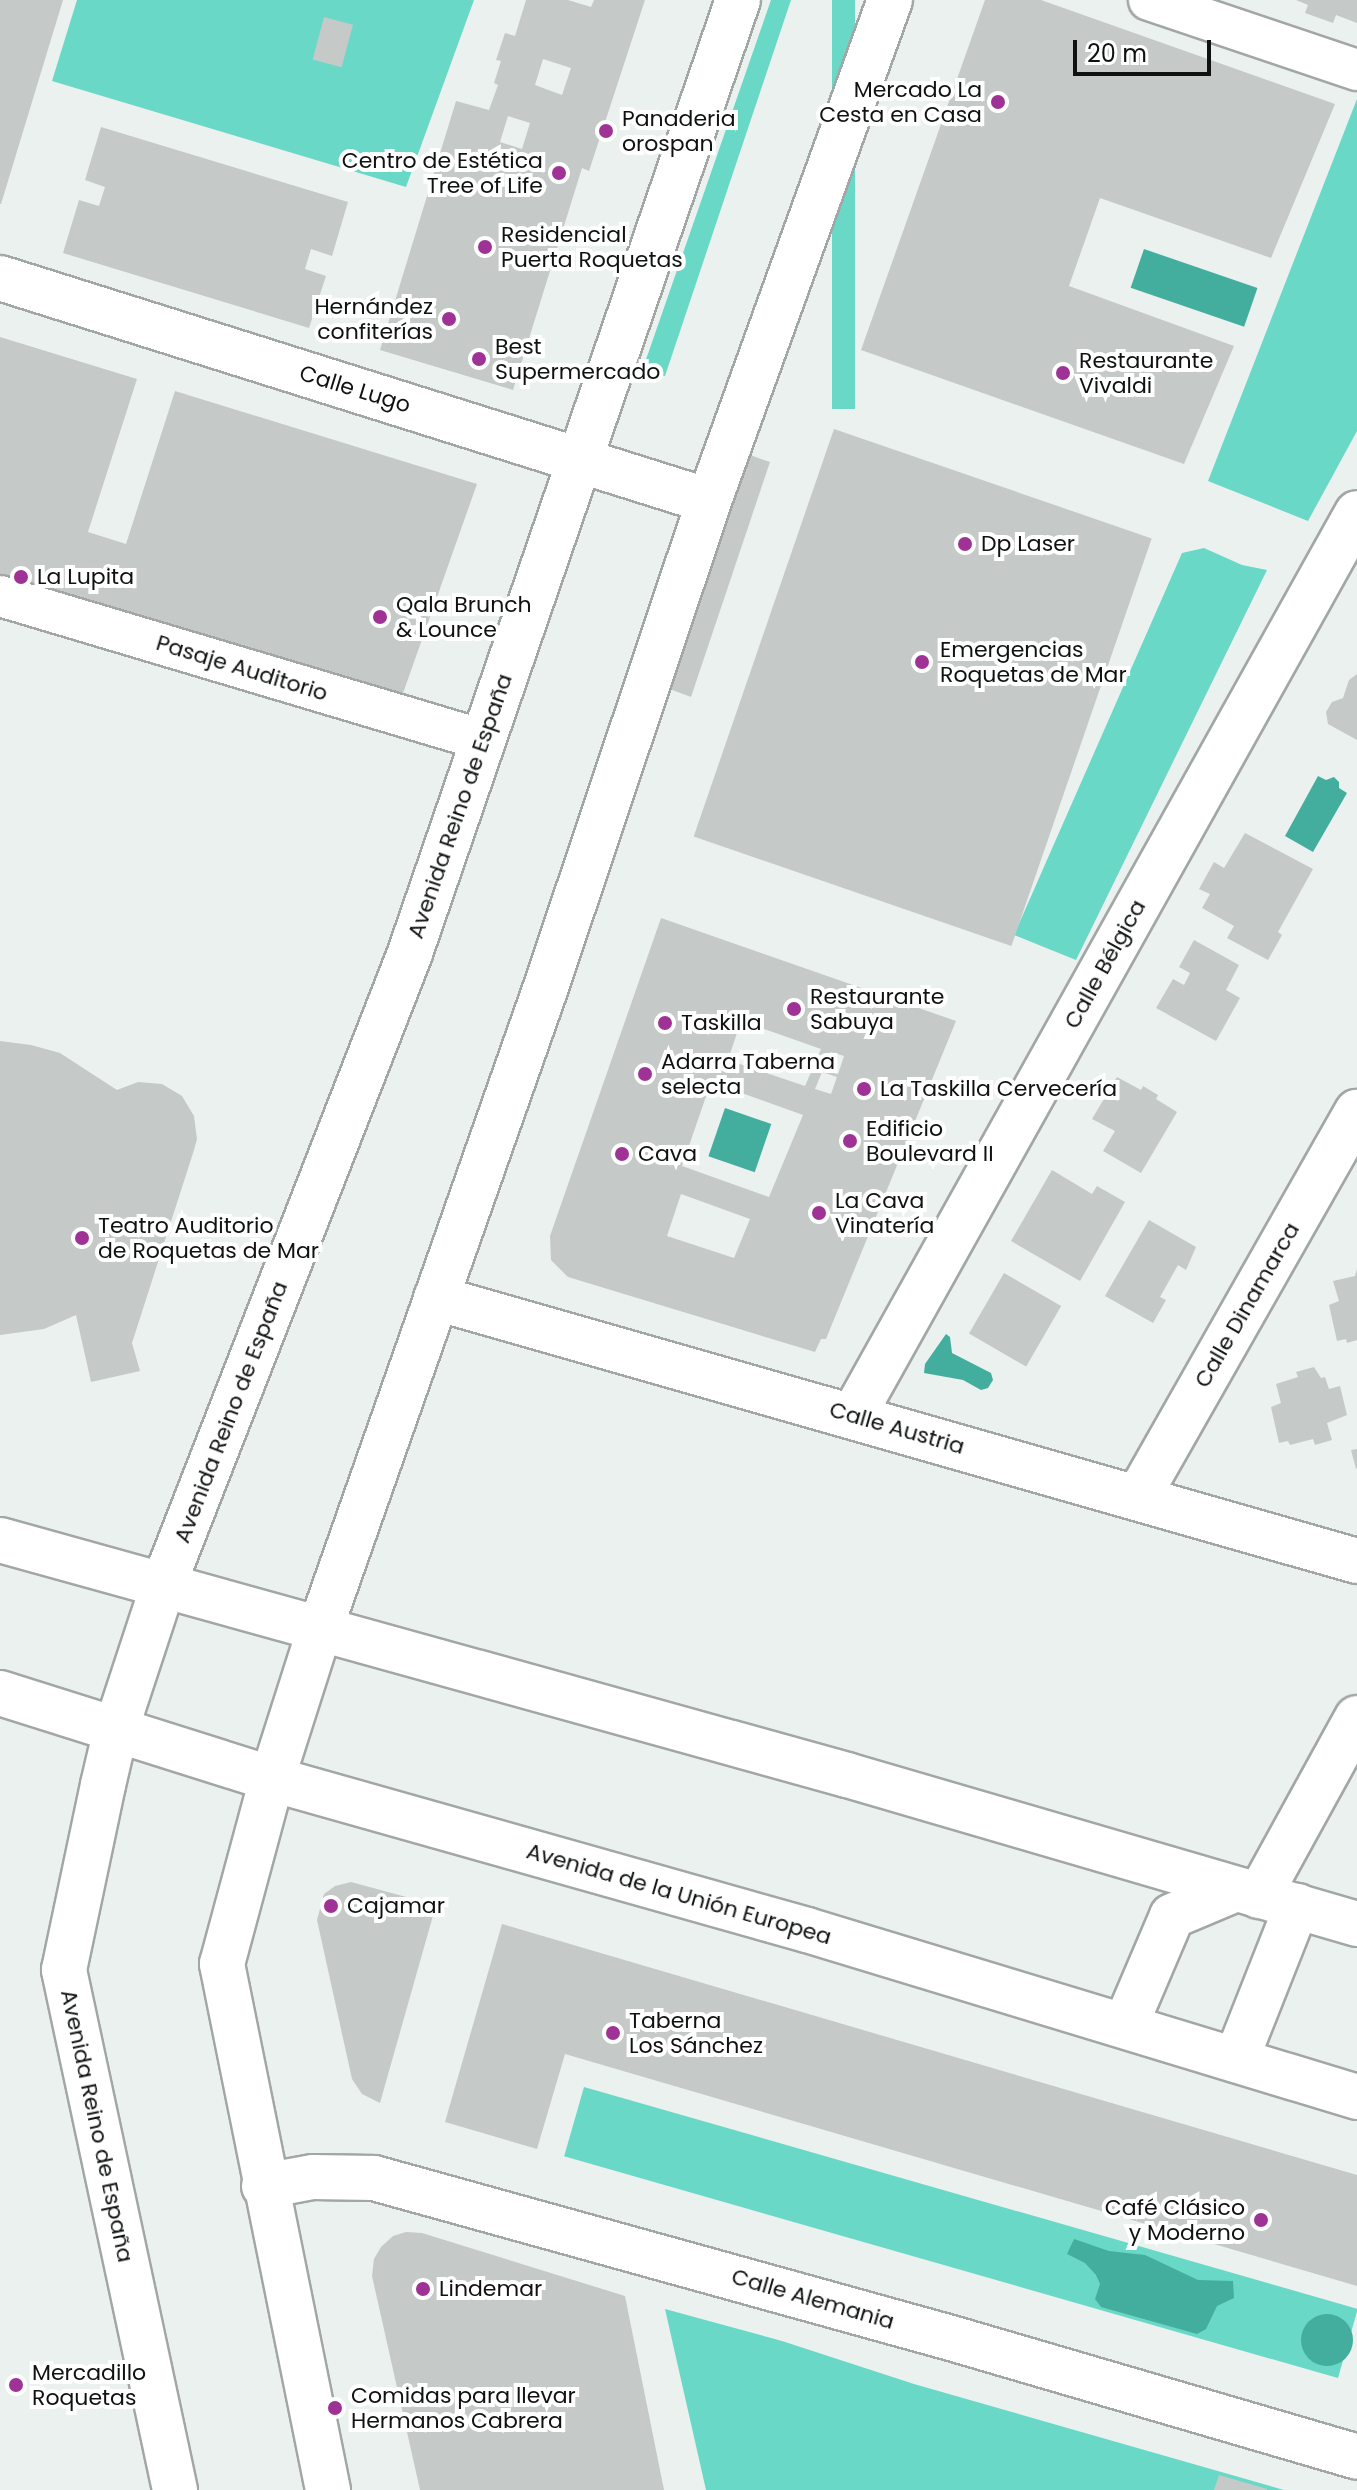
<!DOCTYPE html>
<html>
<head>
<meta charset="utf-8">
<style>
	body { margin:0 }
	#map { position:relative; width:1357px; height:2490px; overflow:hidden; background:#ebf1ef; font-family:Poppins,sans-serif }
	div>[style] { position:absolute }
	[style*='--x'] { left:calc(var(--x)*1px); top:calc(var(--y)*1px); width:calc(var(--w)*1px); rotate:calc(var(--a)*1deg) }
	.green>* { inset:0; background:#69d8c6; transform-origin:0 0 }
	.water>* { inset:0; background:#44ae9e; transform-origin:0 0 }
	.round { border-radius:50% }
	.building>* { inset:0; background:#c5cac9; transform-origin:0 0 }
	.roads { filter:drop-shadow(2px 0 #a2a7a6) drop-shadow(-2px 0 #a2a7a6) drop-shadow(0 2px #a2a7a6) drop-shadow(0 -2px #a2a7a6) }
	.pedestrian>* { height:40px; margin:-20px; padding:0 20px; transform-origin:20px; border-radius:20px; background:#fff }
	.minor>* { height:44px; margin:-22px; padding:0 22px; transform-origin:22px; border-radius:22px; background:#fff }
	.tertiary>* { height:44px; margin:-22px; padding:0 22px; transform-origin:22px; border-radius:22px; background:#fff }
	.dots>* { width:22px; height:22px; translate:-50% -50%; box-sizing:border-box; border:4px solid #fff; border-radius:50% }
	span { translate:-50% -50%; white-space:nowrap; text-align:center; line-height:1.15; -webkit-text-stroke:8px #fff; paint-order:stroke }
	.poi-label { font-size:22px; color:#101212 }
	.right { translate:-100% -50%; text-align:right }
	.left { translate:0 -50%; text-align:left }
	.street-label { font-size:22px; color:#101212 }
	.scale { position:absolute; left:1073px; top:40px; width:138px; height:36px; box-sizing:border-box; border:4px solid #101212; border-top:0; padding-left:10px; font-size:24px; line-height:28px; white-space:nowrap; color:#101212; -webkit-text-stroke:6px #fff; paint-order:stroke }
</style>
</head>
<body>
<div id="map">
	<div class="green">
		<div style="clip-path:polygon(77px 0,474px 0,406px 187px,52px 81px)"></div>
		<div style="clip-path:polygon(771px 0,791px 0,665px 376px,642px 371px)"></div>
		<div style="left:832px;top:0;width:23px;height:409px"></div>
		<div style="clip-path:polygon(1357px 99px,1357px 431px,1308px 521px,1208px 481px)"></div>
		<div style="clip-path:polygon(1204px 548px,1242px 565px,1267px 570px,1076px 960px,1014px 935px,1182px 553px)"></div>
		<div style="left:584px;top:2087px;width:805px;height:72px;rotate:16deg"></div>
		<div style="clip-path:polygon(665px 2309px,782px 2341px,914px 2384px,1284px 2490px,706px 2490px)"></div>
	</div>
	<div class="water">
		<div style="left:1144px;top:249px;width:120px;height:41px;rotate:19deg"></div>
		<div style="clip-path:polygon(1318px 776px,1326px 780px,1334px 777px,1339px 782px,1339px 788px,1347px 793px,1313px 852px,1285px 836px)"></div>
		<div style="left:725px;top:1108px;width:49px;height:51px;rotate:19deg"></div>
		<div style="clip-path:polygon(946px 1334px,950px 1337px,952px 1353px,991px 1373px,993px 1380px,988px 1388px,981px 1390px,963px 1380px,924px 1373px,925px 1364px)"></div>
		<div style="clip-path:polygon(1074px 2239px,1109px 2251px,1145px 2255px,1198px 2280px,1233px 2281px,1234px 2298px,1217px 2306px,1206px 2329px,1197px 2334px,1101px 2307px,1095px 2299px,1100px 2284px,1096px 2275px,1085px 2263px,1067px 2254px)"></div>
		<div class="round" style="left:1301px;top:2314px;width:52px;height:52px"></div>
	</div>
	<div class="building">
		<div style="clip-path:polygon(0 0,63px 0,1px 204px,0 204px)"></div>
		<div style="clip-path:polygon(evenodd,526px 0,568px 0,591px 7px,594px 0,645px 0,589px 171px,582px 168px,513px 390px,380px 350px,456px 101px,489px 110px,498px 85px,494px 83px,501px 61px,496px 60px,505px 33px,515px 36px,526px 0,543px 59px,571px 68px,562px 95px,535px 85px,543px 59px,526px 0,508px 116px,530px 123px,522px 149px,500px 142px,508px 116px)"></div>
		<div style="clip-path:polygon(985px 0,1041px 0,1335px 104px,1271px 258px,1100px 198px,1069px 286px,1234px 346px,1184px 464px,861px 350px)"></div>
		<div style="clip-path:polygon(1296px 0,1357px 0,1357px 23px,1336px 15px,1333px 23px,1305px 13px,1308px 5px)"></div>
		<div style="left:324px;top:17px;width:30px;height:44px;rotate:15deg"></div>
		<div style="clip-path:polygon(101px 127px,348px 202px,332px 256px,311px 249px,305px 269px,326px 276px,309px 328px,63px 253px,79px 200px,99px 206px,105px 187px,85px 180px)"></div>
		<div style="clip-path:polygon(0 337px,137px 379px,88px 532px,126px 544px,175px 391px,477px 484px,396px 713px,0 585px)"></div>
		<div style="left:834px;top:429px;width:336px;height:431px;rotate:19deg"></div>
		<div style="clip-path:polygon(750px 455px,770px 462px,691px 697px,667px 688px)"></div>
		<div style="clip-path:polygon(1357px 674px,1357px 740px,1328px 724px,1326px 712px,1332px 702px,1343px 698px,1349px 680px)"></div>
		<div style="clip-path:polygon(1245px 833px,1313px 869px,1278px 932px,1282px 935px,1268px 960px,1227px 938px,1234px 926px,1202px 908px,1210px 894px,1199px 889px,1214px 862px,1224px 868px)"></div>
		<div style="clip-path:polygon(evenodd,661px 918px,956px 1021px,826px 1339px,821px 1339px,815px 1352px,568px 1277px,551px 1260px,550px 1236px,661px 918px,741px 1021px,821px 1049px,805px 1086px,728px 1060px,741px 1021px,661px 918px,831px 1052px,844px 1056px,838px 1074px,824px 1069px,831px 1052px,661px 918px,822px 1072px,837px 1077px,831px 1094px,815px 1089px,822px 1072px,661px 918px,711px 1082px,803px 1115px,769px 1197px,682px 1166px,711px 1082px,661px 918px,681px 1194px,750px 1219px,734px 1258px,667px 1236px,681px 1194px)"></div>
		<div style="clip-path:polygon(1194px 940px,1239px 965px,1226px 990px,1240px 998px,1216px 1041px,1156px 1008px,1173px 979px,1184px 985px,1190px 973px,1179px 967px)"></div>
		<div style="clip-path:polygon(0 1041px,31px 1045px,60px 1053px,117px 1090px,138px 1082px,162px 1084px,182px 1096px,194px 1116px,197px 1139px,194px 1150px,132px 1343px,140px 1371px,91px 1382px,76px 1315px,44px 1329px,0 1335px)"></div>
		<div style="clip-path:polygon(1117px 1077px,1141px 1090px,1143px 1086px,1158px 1095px,1156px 1099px,1177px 1112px,1141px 1173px,1103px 1151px,1115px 1131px,1092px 1119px)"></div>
		<div style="clip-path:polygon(1052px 1170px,1092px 1194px,1097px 1186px,1125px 1202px,1080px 1281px,1011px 1241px)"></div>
		<div style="clip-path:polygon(1149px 1220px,1196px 1247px,1186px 1270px,1178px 1265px,1160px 1297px,1166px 1300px,1153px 1323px,1105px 1296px)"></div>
		<div style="clip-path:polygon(1357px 1269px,1357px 1340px,1347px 1343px,1346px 1339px,1337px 1341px,1329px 1305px,1339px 1301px,1333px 1281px,1355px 1276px)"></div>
		<div style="left:1004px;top:1273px;width:66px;height:70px;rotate:30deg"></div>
		<div style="clip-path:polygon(1314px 1367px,1321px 1378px,1325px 1377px,1329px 1389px,1340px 1386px,1347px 1415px,1327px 1423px,1332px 1440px,1315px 1445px,1313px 1439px,1290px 1445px,1288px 1441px,1279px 1443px,1271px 1407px,1281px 1403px,1276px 1384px,1298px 1377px,1296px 1372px)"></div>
		<div style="clip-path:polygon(1357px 1449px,1357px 1468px,1356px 1469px,1351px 1450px)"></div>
		<div style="clip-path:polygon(351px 1882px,436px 1905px,380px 2103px,362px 2094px,352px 2079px,317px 1920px,324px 1894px,335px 1886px)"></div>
		<div style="clip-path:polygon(502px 1924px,1357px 2175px,1357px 2286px,565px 2054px,537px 2149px,445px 2122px)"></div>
		<div style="clip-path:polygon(406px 2232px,422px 2233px,625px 2296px,664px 2490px,420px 2490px,372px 2276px,374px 2259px,381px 2247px,393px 2236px)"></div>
		<div style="clip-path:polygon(1219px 2475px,1267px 2489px,1267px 2490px,1214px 2490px)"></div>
	</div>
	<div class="roads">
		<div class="pedestrian">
			<div style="--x:1149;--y:0;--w:219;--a:18.6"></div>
			<div style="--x:0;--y:596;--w:504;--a:16.6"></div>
		</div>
		<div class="minor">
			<div style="--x:0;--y:278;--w:743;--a:17.46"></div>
			<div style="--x:436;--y:1298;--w:958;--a:15.94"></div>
			<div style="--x:853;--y:1416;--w:1034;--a:-60.83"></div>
			<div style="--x:1138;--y:1497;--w:443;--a:-60.4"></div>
			<div style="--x:0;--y:1540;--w:879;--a:15.51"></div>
			<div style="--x:847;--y:1775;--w:531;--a:16.29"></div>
			<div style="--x:0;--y:1693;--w:285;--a:17.5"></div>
			<div style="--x:272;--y:1779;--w:556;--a:15.76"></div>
			<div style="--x:807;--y:1930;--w:575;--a:16.89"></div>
			<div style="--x:1259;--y:1896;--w:203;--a:-61.2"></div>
			<div style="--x:1126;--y:2024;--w:117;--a:-66.9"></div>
			<div style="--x:1172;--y:1916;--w:69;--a:-22.9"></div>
			<div style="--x:1236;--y:2060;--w:166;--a:-68.4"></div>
			<div style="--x:264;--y:2186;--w:50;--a:-10.4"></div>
			<div style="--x:313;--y:2177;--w:61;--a:0.9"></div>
			<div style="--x:374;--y:2178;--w:599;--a:15.5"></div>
			<div style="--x:951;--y:2338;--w:423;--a:16.3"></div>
		</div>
		<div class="tertiary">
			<div style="--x:175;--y:2490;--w:532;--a:-102.05"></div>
			<div style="--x:64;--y:1970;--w:189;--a:-78.1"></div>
			<div style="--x:103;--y:1785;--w:57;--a:-76.9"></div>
			<div style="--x:116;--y:1729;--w:151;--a:-71.8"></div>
			<div style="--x:163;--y:1586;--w:679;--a:-68.68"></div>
			<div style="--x:410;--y:953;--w:1008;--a:-71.01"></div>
			<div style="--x:328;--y:2490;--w:537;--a:-101.39"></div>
			<div style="--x:222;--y:1964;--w:192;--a:-74.9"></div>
			<div style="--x:272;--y:1779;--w:157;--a:-72.3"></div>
			<div style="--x:320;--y:1629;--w:681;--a:-70.61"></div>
			<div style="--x:546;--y:987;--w:513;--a:-71.46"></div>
			<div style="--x:709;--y:501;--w:533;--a:-70.14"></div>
		</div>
	</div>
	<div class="dots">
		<div style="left:998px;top:102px;background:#9e3395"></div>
		<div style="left:606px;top:131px;background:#9e3395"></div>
		<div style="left:559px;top:173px;background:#9e3395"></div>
		<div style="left:485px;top:247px;background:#9e3395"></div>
		<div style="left:449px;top:319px;background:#9e3395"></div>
		<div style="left:479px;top:359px;background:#9e3395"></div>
		<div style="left:1063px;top:373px;background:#9e3395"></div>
		<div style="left:965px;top:544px;background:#9e3395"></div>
		<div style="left:21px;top:577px;background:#9e3395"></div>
		<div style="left:380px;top:617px;background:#9e3395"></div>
		<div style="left:922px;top:662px;background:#9e3395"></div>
		<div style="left:794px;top:1009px;background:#9e3395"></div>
		<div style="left:665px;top:1023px;background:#9e3395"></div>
		<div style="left:645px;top:1074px;background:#9e3395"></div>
		<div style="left:864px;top:1089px;background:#9e3395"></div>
		<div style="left:850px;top:1141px;background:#9e3395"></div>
		<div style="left:622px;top:1154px;background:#9e3395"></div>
		<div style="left:819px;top:1213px;background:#9e3395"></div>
		<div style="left:82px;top:1238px;background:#9e3395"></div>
		<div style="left:331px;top:1906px;background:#9e3395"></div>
		<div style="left:613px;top:2033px;background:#9e3395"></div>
		<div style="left:1261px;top:2220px;background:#9e3395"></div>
		<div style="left:423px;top:2289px;background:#9e3395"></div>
		<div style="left:16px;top:2385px;background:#9e3395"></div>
		<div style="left:335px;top:2408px;background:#9e3395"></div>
	</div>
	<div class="poi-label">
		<span class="right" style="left:982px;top:102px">Mercado La<br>Cesta en Casa</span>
		<span class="left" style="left:622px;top:131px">Panaderia<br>orospan</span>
		<span class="right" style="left:543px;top:173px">Centro de Estética<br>Tree of Life</span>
		<span class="left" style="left:501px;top:247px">Residencial<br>Puerta Roquetas</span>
		<span class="right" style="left:433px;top:319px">Hernández<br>confiterías</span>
		<span class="left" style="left:495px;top:359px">Best<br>Supermercado</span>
		<span class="left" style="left:1079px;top:373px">Restaurante<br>Vivaldi</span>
		<span class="left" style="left:981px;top:544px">Dp Laser</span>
		<span class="left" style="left:37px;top:577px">La Lupita</span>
		<span class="left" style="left:396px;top:617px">Qala Brunch<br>&amp; Lounce</span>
		<span class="left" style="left:940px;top:662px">Emergencias<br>Roquetas de Mar</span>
		<span class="left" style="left:810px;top:1009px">Restaurante<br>Sabuya</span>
		<span class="left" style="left:681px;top:1023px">Taskilla</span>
		<span class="left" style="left:661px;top:1074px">Adarra Taberna<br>selecta</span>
		<span class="left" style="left:880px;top:1089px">La Taskilla Cervecería</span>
		<span class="left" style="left:866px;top:1141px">Edificio<br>Boulevard II</span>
		<span class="left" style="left:638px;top:1154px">Cava</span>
		<span class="left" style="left:835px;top:1213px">La Cava<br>Vinatería</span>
		<span class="left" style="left:98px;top:1238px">Teatro Auditorio<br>de Roquetas de Mar</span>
		<span class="left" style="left:347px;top:1906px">Cajamar</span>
		<span class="left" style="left:629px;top:2033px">Taberna<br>Los Sánchez</span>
		<span class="right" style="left:1245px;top:2220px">Café Clásico<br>y Moderno</span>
		<span class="left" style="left:439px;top:2289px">Lindemar</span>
		<span class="left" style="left:32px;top:2385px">Mercadillo<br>Roquetas</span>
		<span class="left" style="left:351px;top:2408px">Comidas para llevar<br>Hermanos Cabrera</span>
	</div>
	<div class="street-label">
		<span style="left:355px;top:389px;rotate:17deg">Calle Lugo</span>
		<span style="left:242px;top:668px;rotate:17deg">Pasaje Auditorio</span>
		<span style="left:460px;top:806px;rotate:-71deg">Avenida Reino de España</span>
		<span style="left:1105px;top:964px;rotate:-61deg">Calle Bélgica</span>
		<span style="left:1247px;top:1305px;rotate:-60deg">Calle Dinamarca</span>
		<span style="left:231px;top:1412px;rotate:-69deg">Avenida Reino de España</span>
		<span style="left:897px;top:1428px;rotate:16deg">Calle Austria</span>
		<span style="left:679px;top:1894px;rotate:16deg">Avenida de la Unión Europea</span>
		<span style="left:97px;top:2126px;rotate:78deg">Avenida Reino de España</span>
		<span style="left:813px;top:2299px;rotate:16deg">Calle Alemania</span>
	</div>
	<div class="scale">20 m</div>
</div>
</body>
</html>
